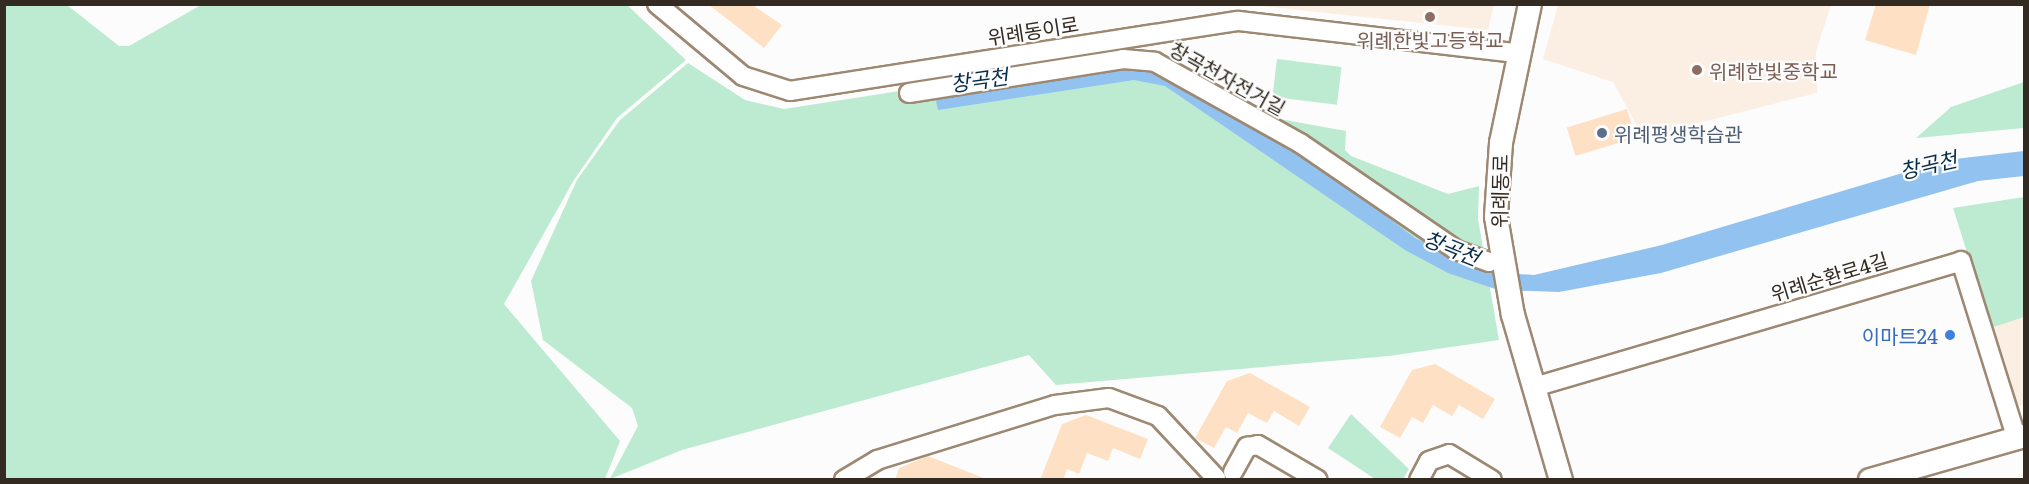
<!DOCTYPE html>
<html>
<head>
<meta charset="utf-8">
<style>
	body { margin:0 }
	#map { position:relative; width:2029px; height:484px; overflow:hidden; background:#fcfcfc; font-family:Literata,"Noto Sans KR",serif }
	div>[style] { position:absolute }
	[style*='--x'] { left:calc(var(--x)*1px); top:calc(var(--y)*1px); width:calc(var(--w)*1px); rotate:calc(var(--a)*1deg) }
	.built>* { inset:0; background:#fbefe4 }
	.green>* { inset:0; background:#bcebd1; transform-origin:0 0 }
	.water>* { inset:0; background:#92c2f0 }
	.building>* { inset:0; background:#fee1c4; transform-origin:0 0 }
	.roads { filter:drop-shadow(2px 0 #9d8872) drop-shadow(-2px 0 #9d8872) drop-shadow(0 2px #9d8872) drop-shadow(0 -2px #9d8872) }
	.minor>* { height:18px; margin:-9px; padding:0 9px; transform-origin:9px; border-radius:9px; background:#fff }
	.tertiary>* { height:22px; margin:-11px; padding:0 11px; transform-origin:11px; border-radius:11px; background:#fff }
	.dots>* { width:16px; height:16px; translate:-50% -50%; box-sizing:border-box; border:3px solid #fcfcfc; border-radius:50% }
	span { translate:-50% -50%; white-space:nowrap; text-align:center; line-height:1.15; -webkit-text-stroke:4.5px #fcfcfc; paint-order:stroke }
	.street-label { font-size:20px; color:#332a21 }
	.education-label { font-size:20px; color:#785e54 }
	.left { translate:0 -50%; text-align:left }
	.service-label { font-size:20px; color:#4e5e75 }
	.shop-label { font-size:20px; color:#366cbe }
	.right { translate:-100% -50%; text-align:right }
	.water-label { font-size:21px; color:#072c4a; font-style:italic }
	.frame { position:absolute; inset:0; border:6px solid #332a21; pointer-events:none }
</style>
</head>
<body>
<div id="map">
	<div class="built">
		<div style="clip-path:polygon(1250px 5px,1494px 4px,1494px 5px,1488px 30px)"></div>
		<div style="clip-path:polygon(1558px 5px,1558px 4px,1831px 5px,1816px 52px,1817px 93px,1643px 137px,1613px 82px,1543px 59px)"></div>
		<div style="clip-path:polygon(2024px 317px,2024px 405px,2016px 406px,1991px 328px)"></div>
	</div>
	<div class="green">
		<div style="clip-path:polygon(4px 5px,67px 5px,119px 46px,129px 46px,201px 5px,627px 5px,686px 60px,617px 118px,574px 180px,504px 304px,620px 441px,605px 479px,5px 479px)"></div>
		<div style="left:1277px;top:59px;width:65px;height:38px;rotate:7deg"></div>
		<div style="clip-path:polygon(688px 63px,745px 100px,784px 109px,989px 77px,1176px 64px,1257px 115px,1346px 131px,1345px 150px,1351px 156px,1448px 194px,1479px 186px,1478px 219px,1499px 340px,1389px 356px,1056px 385px,1029px 355px,682px 450px,610px 479px,638px 426px,632px 408px,543px 340px,531px 281px,577px 180px,620px 120px)"></div>
		<div style="clip-path:polygon(2024px 82px,2024px 128px,1916px 138px,1951px 107px)"></div>
		<div style="clip-path:polygon(2024px 197px,2024px 317px,1991px 328px,1953px 208px)"></div>
		<div style="clip-path:polygon(1351px 414px,1409px 469px,1403px 479px,1375px 479px,1328px 448px)"></div>
	</div>
	<div class="water">
		<div style="clip-path:polygon(1141px 68px,1297px 148px,1415px 238px,1489px 272px,1534px 275px,1662px 245px,1946px 160px,2024px 151px,2024px 176px,1978px 181px,1661px 273px,1559px 292px,1498px 290px,1448px 273px,1405px 250px,1165px 86px,1134px 80px,938px 110px,935px 96px)"></div>
	</div>
	<div class="building">
		<div style="clip-path:polygon(708px 4px,751px 4px,782px 25px,764px 48px)"></div>
		<div style="clip-path:polygon(1876px 4px,1930px 4px,1916px 55px,1865px 40px)"></div>
		<div style="left:1627px;top:109px;width:30px;height:63px;rotate:73deg"></div>
		<div style="clip-path:polygon(1435px 364px,1495px 399px,1483px 419px,1459px 405px,1452px 416px,1433px 405px,1423px 423px,1412px 417px,1400px 438px,1380px 427px,1412px 370px)"></div>
		<div style="clip-path:polygon(1250px 373px,1310px 407px,1299px 426px,1274px 411px,1267px 423px,1248px 413px,1237px 433px,1226px 427px,1214px 448px,1195px 438px,1227px 381px)"></div>
		<div style="clip-path:polygon(1086px 415px,1148px 439px,1140px 459px,1113px 448px,1108px 461px,1087px 453px,1079px 474px,1067px 469px,1063px 480px,1040px 480px,1062px 424px)"></div>
		<div style="clip-path:polygon(928px 456px,986px 479px,986px 480px,895px 480px,899px 468px)"></div>
	</div>
	<div class="roads">
		<div class="minor">
			<div style="--x:657;--y:4;--w:112;--a:39.9"></div>
			<div style="--x:743;--y:76;--w:49;--a:17.7"></div>
			<div style="--x:790;--y:91;--w:454;--a:-8.9"></div>
			<div style="--x:1239;--y:21;--w:279;--a:6.6"></div>
			<div style="--x:909;--y:93;--w:217;--a:-9"></div>
			<div style="--x:1123;--y:59;--w:32;--a:5"></div>
			<div style="--x:1155;--y:62;--w:166;--a:29.2"></div>
			<div style="--x:1300;--y:143;--w:189;--a:34.4"></div>
			<div style="--x:1456;--y:250;--w:35;--a:20"></div>
			<div style="--x:1534;--y:387;--w:445;--a:-16.4"></div>
			<div style="--x:1961;--y:261;--w:184;--a:72.6"></div>
			<div style="--x:1233;--y:472;--w:29;--a:-61"></div>
			<div style="--x:1247;--y:447;--w:11;--a:-10"></div>
			<div style="--x:1258;--y:445;--w:69;--a:30.3"></div>
			<div style="--x:844;--y:480;--w:39;--a:-31"></div>
			<div style="--x:877;--y:460;--w:186;--a:-17.2"></div>
			<div style="--x:1055;--y:405;--w:54;--a:-7.4"></div>
			<div style="--x:1109;--y:398;--w:52;--a:20.2"></div>
			<div style="--x:1158;--y:416;--w:85;--a:46.9"></div>
			<div style="--x:1419;--y:480;--w:21;--a:-62"></div>
			<div style="--x:1429;--y:461;--w:21;--a:-19"></div>
			<div style="--x:1449;--y:454;--w:50;--a:31.2"></div>
		</div>
		<div class="tertiary">
			<div style="--x:1530;--y:4;--w:142;--a:101.8"></div>
			<div style="--x:1501;--y:143;--w:74;--a:93.9"></div>
			<div style="--x:1496;--y:217;--w:99;--a:80.2"></div>
			<div style="--x:1513;--y:315;--w:172;--a:73.8"></div>
			<div style="--x:1870;--y:480;--w:160;--a:-15.9"></div>
		</div>
	</div>
	<div class="dots">
		<div style="left:1430px;top:17px;background:#8d6e63"></div>
		<div style="left:1697px;top:70px;background:#8d6e63"></div>
		<div style="left:1602px;top:133px;background:#5c6f8a"></div>
		<div style="left:1950px;top:335px;background:#3f7fe0"></div>
	</div>
	<div class="street-label">
		<span style="left:1033px;top:30px;rotate:-9deg">위례동이로</span>
		<span style="left:1228px;top:78px;rotate:29deg">창곡천자전거길</span>
		<span style="left:1499px;top:191px;rotate:-89deg">위례동로</span>
		<span style="left:1829px;top:276px;rotate:-17deg">위례순환로4길</span>
	</div>
	<div class="education-label">
		<span style="left:1430px;top:39px">위례한빛고등학교</span>
		<span class="left" style="left:1709px;top:70px">위례한빛중학교</span>
	</div>
	<div class="service-label">
		<span class="left" style="left:1614px;top:133px">위례평생학습관</span>
	</div>
	<div class="shop-label">
		<span class="right" style="left:1938px;top:335px">이마트24</span>
	</div>
	<div class="water-label">
		<span style="left:979px;top:79px;rotate:-8deg">창곡천</span>
		<span style="left:1928px;top:164px;rotate:-13deg">창곡천</span>
		<span style="left:1452px;top:247px;rotate:22deg">창곡천</span>
	</div>
	<div class="frame"></div>
</div>
</body>
</html>
